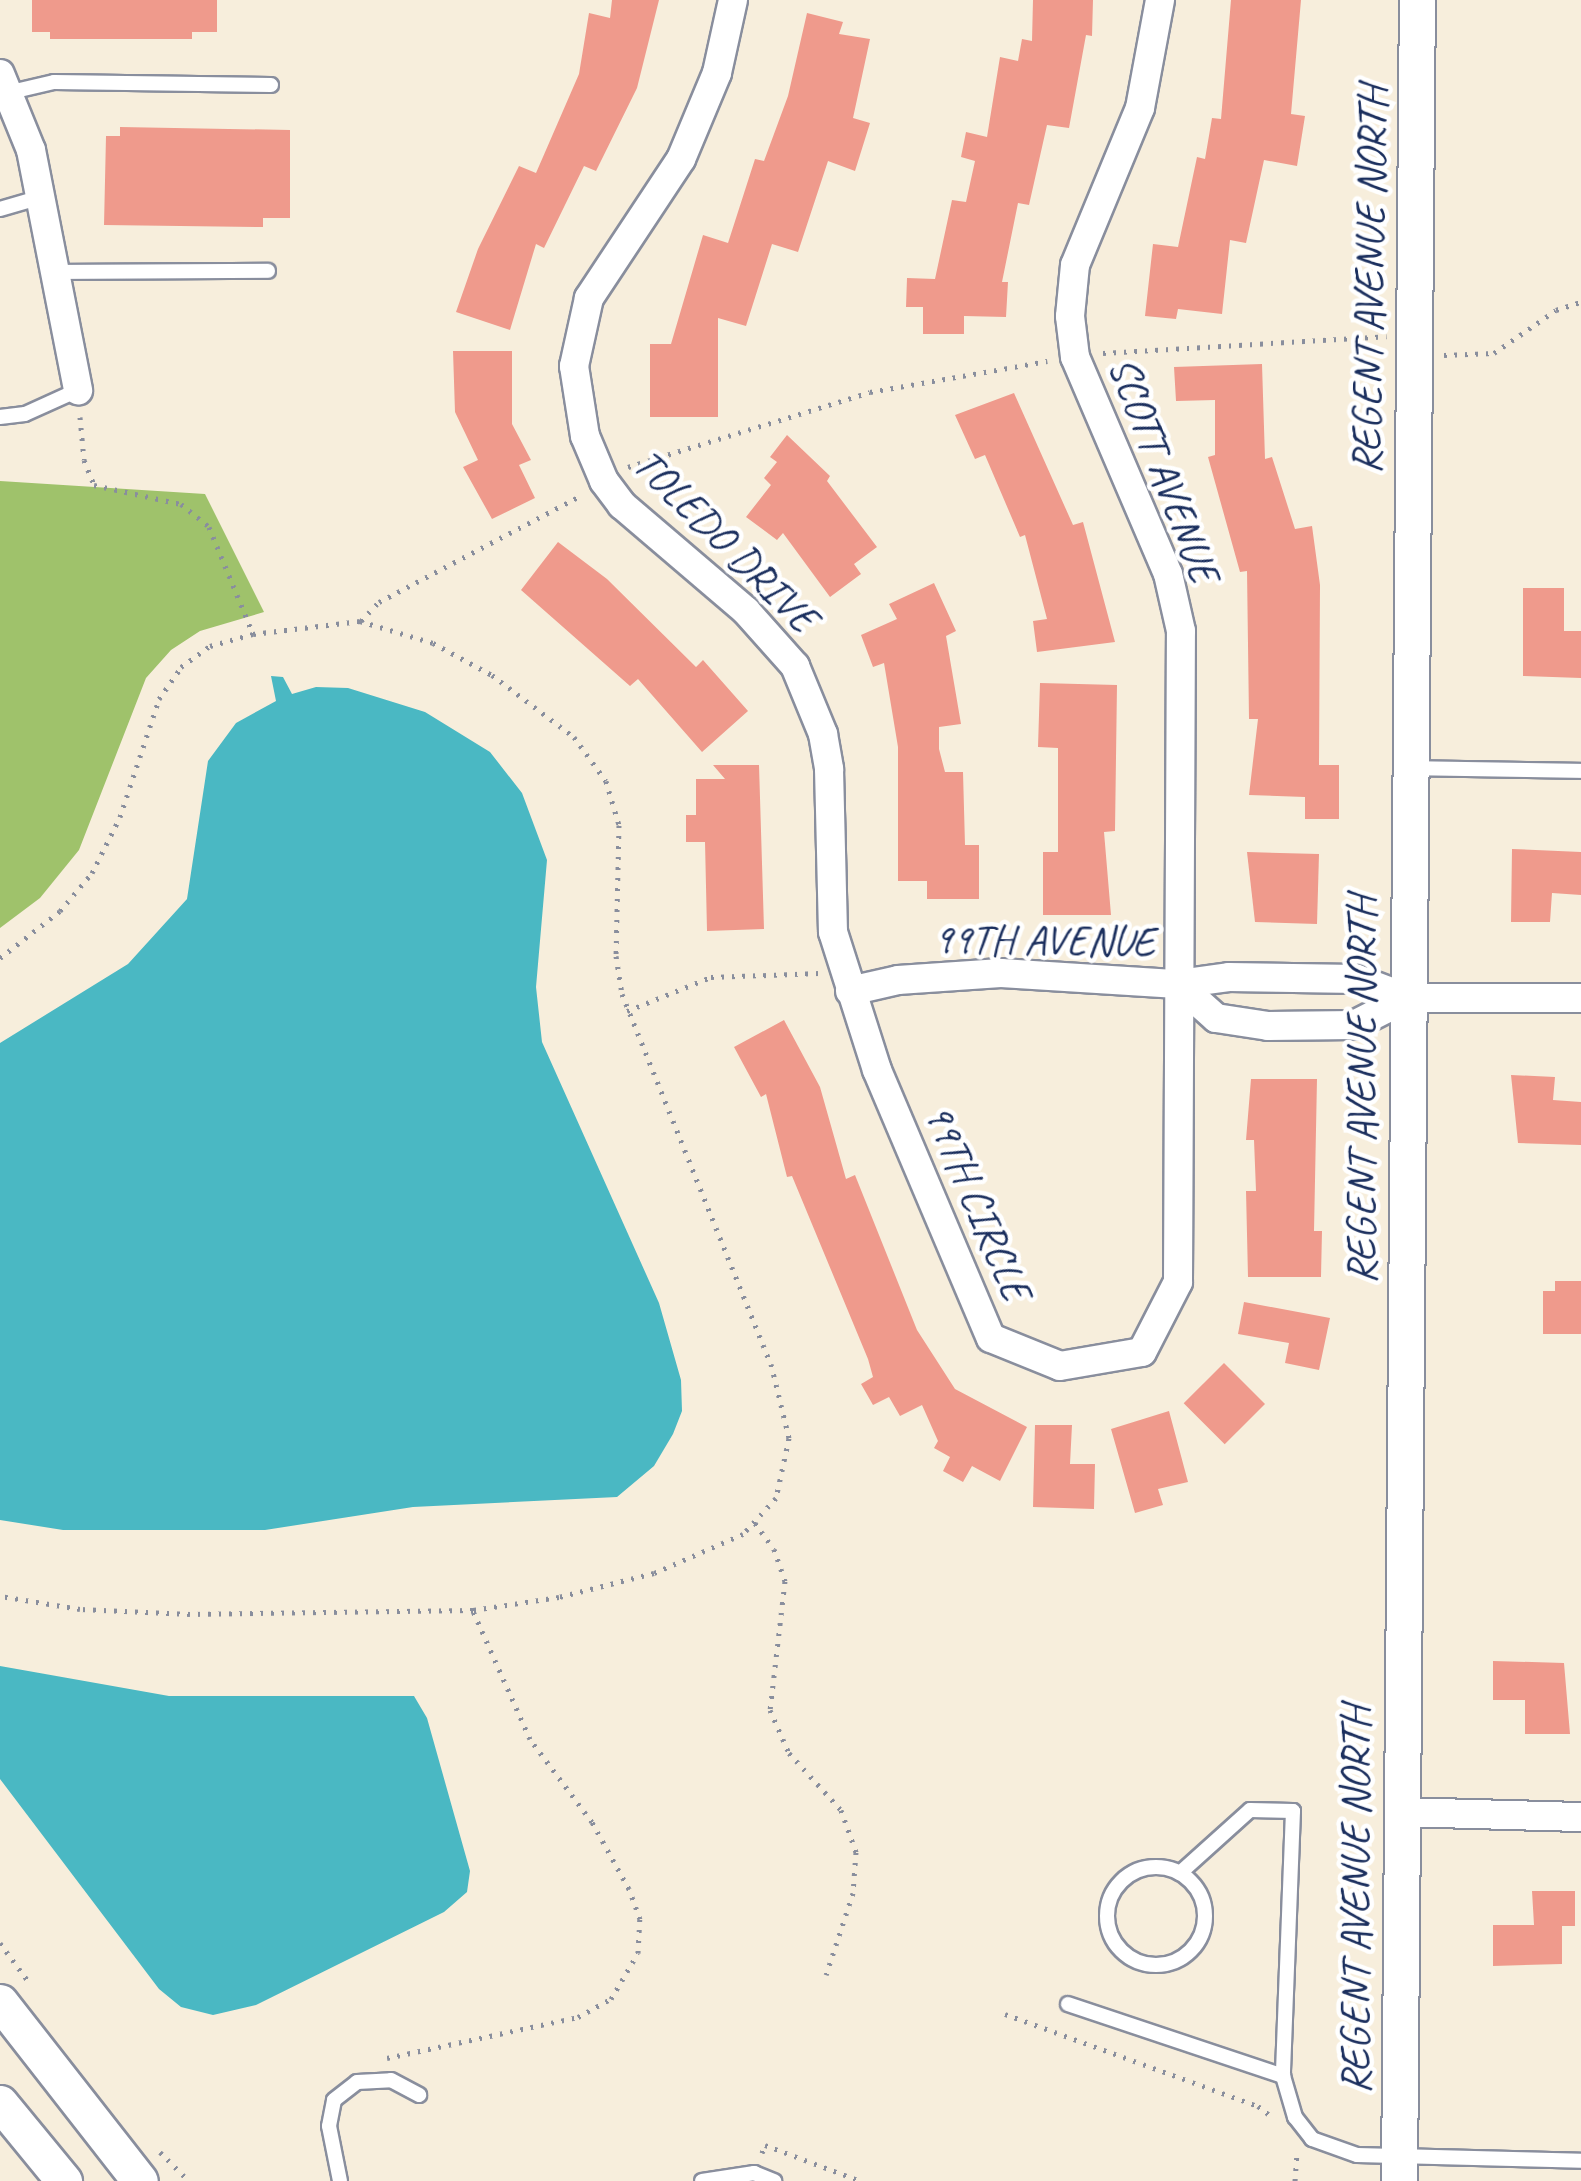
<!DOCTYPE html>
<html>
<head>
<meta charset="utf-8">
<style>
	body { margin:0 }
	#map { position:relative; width:1581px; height:2181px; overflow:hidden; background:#f7eedc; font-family:Caveat,sans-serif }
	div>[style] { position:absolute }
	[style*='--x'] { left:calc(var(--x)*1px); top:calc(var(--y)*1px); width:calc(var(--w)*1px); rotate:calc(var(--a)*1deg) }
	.green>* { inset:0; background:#9fc26b }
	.water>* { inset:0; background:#4ab8c3 }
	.building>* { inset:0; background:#ef9a8c; transform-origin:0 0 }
	.path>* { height:5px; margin-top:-2.5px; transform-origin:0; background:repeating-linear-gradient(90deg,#898e9d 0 2.5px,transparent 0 10.5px) }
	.roads { filter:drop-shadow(2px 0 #898e9d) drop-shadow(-2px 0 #898e9d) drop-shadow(0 2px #898e9d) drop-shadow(0 -2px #898e9d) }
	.service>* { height:14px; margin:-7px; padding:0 7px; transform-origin:7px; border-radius:7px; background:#fff }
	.service>.ring { margin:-7px; padding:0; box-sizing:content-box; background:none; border:14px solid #fff; border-radius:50% }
	.minor>* { height:28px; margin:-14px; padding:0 14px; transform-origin:14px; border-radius:14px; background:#fff }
	.tertiary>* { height:35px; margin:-17.5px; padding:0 17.5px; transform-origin:17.5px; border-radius:17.5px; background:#fff }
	span { translate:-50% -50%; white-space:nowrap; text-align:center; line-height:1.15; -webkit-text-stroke:9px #fff; paint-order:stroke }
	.street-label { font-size:42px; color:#1b2f5e }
</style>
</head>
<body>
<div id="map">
	<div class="green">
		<div style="clip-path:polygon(0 481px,205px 494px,264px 612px,200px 631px,171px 650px,146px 678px,79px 850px,40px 898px,0 928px)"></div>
	</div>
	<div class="water">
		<div style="clip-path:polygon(271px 676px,283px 677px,292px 694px,316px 687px,348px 688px,425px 712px,490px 752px,522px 793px,547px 860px,536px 987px,542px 1042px,659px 1303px,681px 1380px,682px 1411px,673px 1434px,654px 1466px,617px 1497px,413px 1507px,265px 1530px,63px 1530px,0 1520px,0 1043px,128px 964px,187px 899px,208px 761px,236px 723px,276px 701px)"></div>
		<div style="clip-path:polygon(0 1666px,169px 1696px,414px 1696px,427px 1718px,470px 1871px,467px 1892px,444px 1912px,256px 2005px,213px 2015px,181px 2007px,159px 1989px,0 1779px)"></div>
	</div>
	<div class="building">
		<div style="clip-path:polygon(32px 0,217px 0,217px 32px,192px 32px,192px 39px,50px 39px,50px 32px,32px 32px)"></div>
		<div style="clip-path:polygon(612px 0,659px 0,637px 88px,596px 171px,584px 166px,544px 248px,536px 244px,510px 330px,456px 312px,478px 249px,519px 166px,536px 173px,579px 74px,589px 13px,610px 18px)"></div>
		<div style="clip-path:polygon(1033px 0,1093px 0,1092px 36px,1086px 35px,1069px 128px,1047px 125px,1029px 205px,1018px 203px,1002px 282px,1008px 282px,1006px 317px,964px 316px,964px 334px,923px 334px,923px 307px,906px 307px,907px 278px,935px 279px,952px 200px,966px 202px,975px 161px,961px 157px,966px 132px,987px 137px,1000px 57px,1018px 61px,1022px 39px,1032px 41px)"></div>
		<div style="clip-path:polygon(1231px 0,1301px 0,1291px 114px,1305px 116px,1297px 166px,1264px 160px,1246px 243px,1230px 240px,1222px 314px,1178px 309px,1176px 319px,1145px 316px,1153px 244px,1178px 247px,1197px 157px,1205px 159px,1212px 118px,1221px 119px)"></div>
		<div style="clip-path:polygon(807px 13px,843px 22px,839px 34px,870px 39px,853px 118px,870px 123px,855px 171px,828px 161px,798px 252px,772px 244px,746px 326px,718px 318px,718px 417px,650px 417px,650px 344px,671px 344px,703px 235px,728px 243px,755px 159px,764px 161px,788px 96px)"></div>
		<div style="clip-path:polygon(120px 127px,290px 130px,290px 218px,263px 218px,263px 227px,104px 225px,106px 136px,120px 136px)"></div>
		<div style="clip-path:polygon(453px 351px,512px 351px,512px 424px,531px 460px,519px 465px,535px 498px,492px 519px,463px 467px,478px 460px,455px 412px)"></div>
		<div style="clip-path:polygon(1262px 364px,1265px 459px,1272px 457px,1295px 529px,1312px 526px,1320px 585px,1319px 765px,1339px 765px,1339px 819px,1305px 819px,1305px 797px,1249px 795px,1258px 719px,1249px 719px,1247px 571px,1240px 572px,1208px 457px,1215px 455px,1215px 400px,1176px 401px,1174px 367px)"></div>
		<div style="clip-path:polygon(1014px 393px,1073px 525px,1083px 522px,1115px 642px,1037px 652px,1033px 621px,1047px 619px,1025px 535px,1020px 537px,985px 455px,975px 459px,955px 415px)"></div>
		<div style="clip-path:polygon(787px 435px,830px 476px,827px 481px,877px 547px,854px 564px,861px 574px,830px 597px,783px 533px,777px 540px,746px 517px,771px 485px,764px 478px,777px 462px,770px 457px)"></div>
		<div style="clip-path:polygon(558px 542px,607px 579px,696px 667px,703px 660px,748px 711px,702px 752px,638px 679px,630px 686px,521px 590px)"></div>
		<div style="clip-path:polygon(934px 583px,956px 631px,946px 636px,961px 724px,939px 727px,939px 749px,945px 772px,963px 772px,965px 845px,979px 845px,979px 899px,927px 899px,927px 881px,898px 881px,898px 747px,884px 663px,873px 667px,861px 635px,897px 619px,889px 604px)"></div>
		<div style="clip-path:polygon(1523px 588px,1564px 588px,1564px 631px,1581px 631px,1581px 678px,1523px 676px)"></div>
		<div style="clip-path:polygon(1040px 683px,1117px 685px,1115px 831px,1104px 832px,1111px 915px,1043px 915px,1043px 852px,1058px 852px,1058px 748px,1038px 747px)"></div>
		<div style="clip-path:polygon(713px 765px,759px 765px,764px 929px,707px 931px,705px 842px,686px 842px,686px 815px,696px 815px,696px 779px,725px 779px)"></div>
		<div style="clip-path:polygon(1512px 849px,1581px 852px,1581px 895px,1552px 893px,1550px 922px,1511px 922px)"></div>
		<div style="clip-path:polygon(1247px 852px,1319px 854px,1317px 924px,1255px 922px)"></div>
		<div style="clip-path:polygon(784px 1020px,820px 1087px,846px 1179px,855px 1175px,917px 1330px,955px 1389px,1027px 1427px,1000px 1481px,972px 1466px,963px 1482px,943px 1471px,950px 1457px,934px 1448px,938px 1441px,922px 1405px,900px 1416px,889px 1397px,873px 1405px,861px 1384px,873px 1377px,868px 1359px,792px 1176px,787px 1177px,766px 1094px,761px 1097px,734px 1047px)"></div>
		<div style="clip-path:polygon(1511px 1075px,1555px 1077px,1553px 1100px,1581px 1102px,1581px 1145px,1518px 1143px)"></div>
		<div style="clip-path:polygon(1251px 1079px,1317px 1079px,1314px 1231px,1322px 1231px,1321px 1277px,1248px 1277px,1246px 1191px,1256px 1191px,1254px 1140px,1246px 1140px)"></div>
		<div style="clip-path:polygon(1555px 1281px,1581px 1281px,1581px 1334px,1543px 1334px,1543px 1291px,1555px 1291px)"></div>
		<div style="clip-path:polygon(1244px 1302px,1330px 1318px,1319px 1370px,1285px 1363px,1289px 1343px,1238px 1334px)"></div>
		<div style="left:1224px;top:1363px;width:58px;height:57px;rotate:45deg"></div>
		<div style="clip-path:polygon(1169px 1411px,1188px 1482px,1158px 1489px,1163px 1505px,1135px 1513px,1111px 1429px)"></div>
		<div style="clip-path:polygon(1035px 1425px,1072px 1425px,1070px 1464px,1095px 1464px,1094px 1509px,1033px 1507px)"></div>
		<div style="clip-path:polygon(1493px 1661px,1564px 1663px,1570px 1734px,1525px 1734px,1525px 1700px,1493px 1700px)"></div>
		<div style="clip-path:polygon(1532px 1891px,1575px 1891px,1575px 1926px,1562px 1926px,1562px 1964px,1493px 1966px,1493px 1925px,1534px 1925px)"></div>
	</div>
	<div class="path">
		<div style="--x:1103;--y:353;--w:284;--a:-3.4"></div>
		<div style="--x:1444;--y:355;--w:50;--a:-2.3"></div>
		<div style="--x:1494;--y:353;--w:75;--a:-34.7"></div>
		<div style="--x:1556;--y:310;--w:26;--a:-18"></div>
		<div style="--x:80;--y:417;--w:43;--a:84.7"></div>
		<div style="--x:84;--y:460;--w:27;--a:68"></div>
		<div style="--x:94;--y:485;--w:89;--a:12.3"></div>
		<div style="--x:181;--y:504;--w:36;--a:39"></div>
		<div style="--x:209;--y:527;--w:116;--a:67.6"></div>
		<div style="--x:628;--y:467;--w:253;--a:-17.2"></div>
		<div style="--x:870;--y:392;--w:180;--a:-9.9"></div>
		<div style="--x:361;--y:621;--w:26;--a:-47"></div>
		<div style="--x:379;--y:602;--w:227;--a:-27.8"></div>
		<div style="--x:0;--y:958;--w:76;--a:-38.1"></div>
		<div style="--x:60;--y:911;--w:50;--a:-49.9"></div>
		<div style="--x:92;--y:873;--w:63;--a:-63.4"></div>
		<div style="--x:120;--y:817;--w:124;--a:-71.7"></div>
		<div style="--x:159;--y:699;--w:39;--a:-55"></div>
		<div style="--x:181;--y:667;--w:36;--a:-36"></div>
		<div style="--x:210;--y:646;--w:45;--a:-15.6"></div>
		<div style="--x:253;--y:634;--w:108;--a:-6.9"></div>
		<div style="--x:360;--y:621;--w:76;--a:16.8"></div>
		<div style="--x:433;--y:643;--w:67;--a:28.5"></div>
		<div style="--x:492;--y:675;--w:103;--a:37.1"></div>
		<div style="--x:574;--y:737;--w:54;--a:54"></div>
		<div style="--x:606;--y:781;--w:46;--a:73.5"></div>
		<div style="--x:619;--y:825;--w:131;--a:91.3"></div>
		<div style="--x:616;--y:956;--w:38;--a:81"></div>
		<div style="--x:622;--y:994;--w:399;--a:68.1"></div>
		<div style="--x:771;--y:1364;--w:76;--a:76.3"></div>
		<div style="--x:789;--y:1438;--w:61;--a:102.2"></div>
		<div style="--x:776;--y:1498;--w:49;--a:132.5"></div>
		<div style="--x:743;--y:1534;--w:97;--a:156.3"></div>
		<div style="--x:654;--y:1573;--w:98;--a:165.8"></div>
		<div style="--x:559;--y:1597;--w:87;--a:171.4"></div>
		<div style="--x:473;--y:1610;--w:283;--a:179.2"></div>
		<div style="--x:190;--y:1614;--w:110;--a:-177.4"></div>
		<div style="--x:80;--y:1609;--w:81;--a:-170.8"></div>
		<div style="--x:627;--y:1011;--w:91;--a:-22"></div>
		<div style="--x:711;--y:977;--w:108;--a:-2.1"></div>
		<div style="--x:755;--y:1523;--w:32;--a:54"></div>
		<div style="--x:774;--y:1549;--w:34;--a:71"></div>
		<div style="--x:785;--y:1581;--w:130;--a:96.6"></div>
		<div style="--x:770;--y:1710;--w:47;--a:66.2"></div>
		<div style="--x:789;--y:1753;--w:77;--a:47.6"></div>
		<div style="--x:841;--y:1810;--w:45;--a:70.3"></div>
		<div style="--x:856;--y:1852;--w:41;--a:94.2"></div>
		<div style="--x:853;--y:1893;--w:86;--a:108.2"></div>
		<div style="--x:0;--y:1943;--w:52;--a:53.6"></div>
		<div style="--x:1005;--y:2014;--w:269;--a:20"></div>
		<div style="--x:1258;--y:2106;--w:18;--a:38"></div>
		<div style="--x:387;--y:2058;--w:195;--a:-12.1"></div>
		<div style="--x:578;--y:2017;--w:38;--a:-29"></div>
		<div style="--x:611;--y:1999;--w:53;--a:-59.6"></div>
		<div style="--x:638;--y:1953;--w:34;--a:-87"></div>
		<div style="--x:640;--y:1919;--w:32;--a:-110"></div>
		<div style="--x:629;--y:1889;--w:77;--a:-118.9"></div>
		<div style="--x:592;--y:1822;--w:104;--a:-126.8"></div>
		<div style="--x:530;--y:1739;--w:140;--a:-114"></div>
		<div style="--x:160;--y:2152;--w:41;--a:45"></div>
		<div style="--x:762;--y:2153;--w:9;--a:-69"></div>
		<div style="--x:765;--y:2145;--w:103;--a:20.6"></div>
		<div style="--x:1295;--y:2181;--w:26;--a:-86"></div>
	</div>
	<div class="roads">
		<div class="service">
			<div style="--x:11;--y:92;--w:44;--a:-13.1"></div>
			<div style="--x:54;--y:82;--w:217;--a:0.8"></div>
			<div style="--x:0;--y:209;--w:43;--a:-16.3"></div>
			<div style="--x:56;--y:272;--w:212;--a:-0.3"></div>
			<div style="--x:0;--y:417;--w:25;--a:-7"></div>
			<div style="--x:25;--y:414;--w:58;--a:-24.4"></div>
			<div style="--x:1411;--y:768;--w:170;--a:1"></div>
			<div class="ring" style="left:1107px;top:1867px;width:84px;height:84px"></div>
			<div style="--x:1180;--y:1873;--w:94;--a:-42"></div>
			<div style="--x:1250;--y:1810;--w:43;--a:1.3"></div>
			<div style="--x:1293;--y:1811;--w:265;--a:92.2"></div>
			<div style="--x:1283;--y:2076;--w:43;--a:73.7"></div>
			<div style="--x:1295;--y:2117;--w:28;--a:52"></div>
			<div style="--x:1312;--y:2139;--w:48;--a:19.6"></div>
			<div style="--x:1357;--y:2155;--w:224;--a:1.5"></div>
			<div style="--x:1068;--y:2004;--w:227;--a:18.5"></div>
			<div style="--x:340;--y:2181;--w:56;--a:-101.3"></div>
			<div style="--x:329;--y:2126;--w:26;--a:-79"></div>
			<div style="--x:334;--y:2100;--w:29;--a:-38"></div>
			<div style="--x:357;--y:2082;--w:34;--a:-3"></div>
			<div style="--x:391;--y:2080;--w:32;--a:28"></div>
			<div style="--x:702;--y:2181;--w:53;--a:-8.7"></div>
			<div style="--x:754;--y:2173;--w:22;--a:22"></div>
		</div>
		<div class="minor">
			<div style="--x:733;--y:0;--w:75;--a:102.4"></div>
			<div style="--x:717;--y:73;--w:93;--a:112.7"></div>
			<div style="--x:681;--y:159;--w:167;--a:123.5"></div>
			<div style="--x:589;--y:298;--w:70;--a:102.4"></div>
			<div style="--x:574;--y:366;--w:71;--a:81.1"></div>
			<div style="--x:585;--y:436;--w:49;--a:67.1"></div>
			<div style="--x:604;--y:481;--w:30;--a:53"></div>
			<div style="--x:622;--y:505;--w:163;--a:40.5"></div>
			<div style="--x:746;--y:611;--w:74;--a:48.3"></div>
			<div style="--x:795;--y:666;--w:74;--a:67.6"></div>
			<div style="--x:823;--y:734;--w:36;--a:80"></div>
			<div style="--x:829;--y:769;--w:163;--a:88.6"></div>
			<div style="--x:833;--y:932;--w:145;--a:72.3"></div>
			<div style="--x:877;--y:1070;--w:291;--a:67"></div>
			<div style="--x:991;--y:1338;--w:74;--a:22.1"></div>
			<div style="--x:1060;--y:1366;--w:83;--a:-9.7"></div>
			<div style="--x:1142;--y:1352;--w:79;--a:-62.8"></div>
			<div style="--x:1178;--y:1282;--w:651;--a:-89.74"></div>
			<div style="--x:1181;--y:631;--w:58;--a:-102.8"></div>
			<div style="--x:1168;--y:574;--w:236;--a:-113.2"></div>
			<div style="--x:1075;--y:357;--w:41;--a:-97"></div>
			<div style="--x:1070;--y:316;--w:51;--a:-84.4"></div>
			<div style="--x:1075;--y:265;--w:170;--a:-67.5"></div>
			<div style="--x:1140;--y:108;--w:110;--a:-79.5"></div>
			<div style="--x:0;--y:74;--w:82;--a:67.8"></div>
			<div style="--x:31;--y:150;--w:245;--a:78.9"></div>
			<div style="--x:1178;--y:984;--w:51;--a:41.8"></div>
			<div style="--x:1216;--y:1018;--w:53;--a:8.7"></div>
			<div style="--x:1268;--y:1026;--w:86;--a:-0.7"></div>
			<div style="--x:1354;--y:1025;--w:59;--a:-27"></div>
			<div style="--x:850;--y:991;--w:49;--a:-12.9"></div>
			<div style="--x:898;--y:980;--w:103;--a:-3.9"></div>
			<div style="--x:1001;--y:973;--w:177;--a:3.6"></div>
			<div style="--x:1178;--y:984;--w:51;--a:-7.8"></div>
			<div style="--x:1229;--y:977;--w:128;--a:0.9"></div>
			<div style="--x:1357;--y:979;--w:53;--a:20.8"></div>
			<div style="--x:1407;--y:998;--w:174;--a:0"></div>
			<div style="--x:1401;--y:1812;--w:180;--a:1.6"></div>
		</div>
		<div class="tertiary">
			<div style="--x:0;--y:2002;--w:227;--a:52"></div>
			<div style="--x:0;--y:2103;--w:101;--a:50.6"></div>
			<div style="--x:1399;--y:2181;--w:2181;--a:-89.53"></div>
		</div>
	</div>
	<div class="street-label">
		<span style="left:1370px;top:280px;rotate:-89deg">REGENT AVENUE NORTH</span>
		<span style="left:1163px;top:470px;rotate:69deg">SCOTT AVENUE</span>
		<span style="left:725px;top:541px;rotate:45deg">TOLEDO DRIVE</span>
		<span style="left:1044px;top:941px;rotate:1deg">99TH AVENUE</span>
		<span style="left:1362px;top:1090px;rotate:-90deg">REGENT AVENUE NORTH</span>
		<span style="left:977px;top:1202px;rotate:67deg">99TH CIRCLE</span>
		<span style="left:1356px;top:1900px;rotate:-90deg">REGENT AVENUE NORTH</span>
	</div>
</div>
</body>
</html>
